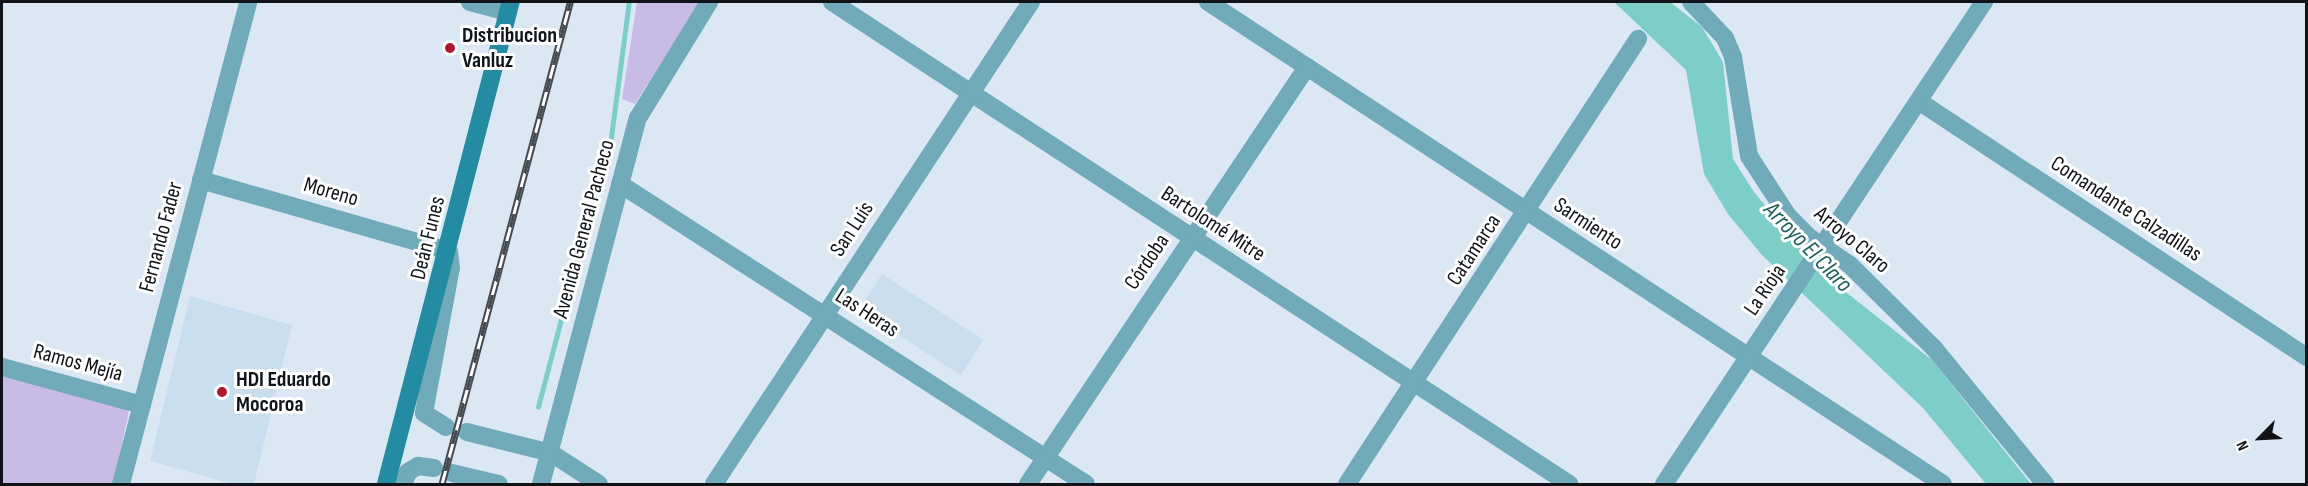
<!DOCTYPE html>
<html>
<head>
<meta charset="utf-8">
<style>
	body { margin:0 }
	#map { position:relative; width:2308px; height:486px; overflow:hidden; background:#dbe8f3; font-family:"Sofia Sans Condensed",sans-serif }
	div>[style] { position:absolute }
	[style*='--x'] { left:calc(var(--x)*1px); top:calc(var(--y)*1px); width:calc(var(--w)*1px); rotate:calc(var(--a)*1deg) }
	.built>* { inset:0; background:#cadded; transform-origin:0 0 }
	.green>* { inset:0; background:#c8bce6 }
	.water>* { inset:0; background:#7dcec8 }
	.stream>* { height:4.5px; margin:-2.25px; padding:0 2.25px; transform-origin:2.25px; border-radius:2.25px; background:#7dcec8 }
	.minor>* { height:18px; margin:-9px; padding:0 9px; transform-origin:9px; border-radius:9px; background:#71aab9 }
	.tertiary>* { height:18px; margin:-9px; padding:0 9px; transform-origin:9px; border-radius:9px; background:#71aab9 }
	.secondary>* { height:18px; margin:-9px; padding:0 9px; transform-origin:9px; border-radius:9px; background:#238ba2 }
	.rail>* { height:7px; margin-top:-3.5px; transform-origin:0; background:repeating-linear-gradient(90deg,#fff 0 14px,#444a50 0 28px); box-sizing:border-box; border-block:2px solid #444a50 }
	.dots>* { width:16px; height:16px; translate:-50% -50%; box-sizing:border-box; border:3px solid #fff; border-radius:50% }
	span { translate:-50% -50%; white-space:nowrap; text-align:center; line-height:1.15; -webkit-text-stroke:6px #fff; paint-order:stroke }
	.poi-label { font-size:22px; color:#101418; font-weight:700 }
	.left { translate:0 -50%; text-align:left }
	.street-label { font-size:22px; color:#101418 }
	.water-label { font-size:24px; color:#1c5f5b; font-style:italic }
	.frame { position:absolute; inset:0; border:3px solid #101418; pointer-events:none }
	.north { position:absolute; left:2230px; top:408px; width:60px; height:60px; -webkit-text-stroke:4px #fff; paint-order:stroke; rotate:246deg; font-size:16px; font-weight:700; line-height:24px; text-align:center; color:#101418 }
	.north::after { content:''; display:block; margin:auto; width:21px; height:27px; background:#101418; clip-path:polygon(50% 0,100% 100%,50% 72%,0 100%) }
</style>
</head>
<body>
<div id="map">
	<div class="built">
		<div style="left:882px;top:274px;width:121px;height:42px;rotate:33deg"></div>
		<div style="clip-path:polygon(190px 296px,292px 325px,254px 484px,233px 484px,150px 461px)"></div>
	</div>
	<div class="green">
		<div style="clip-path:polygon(637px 2px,700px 2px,635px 104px,622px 99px)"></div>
		<div style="clip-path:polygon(2px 376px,124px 408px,129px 412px,113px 484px,2px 484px)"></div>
	</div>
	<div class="water">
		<div style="clip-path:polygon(1614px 2px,1670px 2px,1702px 27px,1723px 62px,1733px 159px,1754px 192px,1794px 240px,1847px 293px,1932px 360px,2031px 484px,1986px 484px,1923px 408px,1762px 255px,1728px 214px,1704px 174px,1686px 70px)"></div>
	</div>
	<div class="stream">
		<div style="--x:538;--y:407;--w:225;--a:-75.3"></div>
		<div style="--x:595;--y:189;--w:24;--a:-60"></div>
		<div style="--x:607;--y:168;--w:167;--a:-82.5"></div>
	</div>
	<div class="minor">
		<div style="--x:470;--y:2;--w:39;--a:15"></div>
		<div style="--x:832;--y:2;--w:881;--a:33.18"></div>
		<div style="--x:1208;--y:2;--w:879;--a:33.26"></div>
		<div style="--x:1691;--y:2;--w:50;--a:46.6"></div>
		<div style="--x:1725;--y:38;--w:21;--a:67"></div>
		<div style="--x:1733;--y:57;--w:100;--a:80.8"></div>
		<div style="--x:1749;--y:156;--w:72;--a:57"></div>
		<div style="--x:1788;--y:216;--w:31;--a:45"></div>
		<div style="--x:1810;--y:238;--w:48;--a:34"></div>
		<div style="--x:1850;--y:265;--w:117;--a:44.7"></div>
		<div style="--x:1933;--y:347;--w:177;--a:50.7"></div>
		<div style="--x:1920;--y:102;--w:463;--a:33.4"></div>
		<div style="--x:201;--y:180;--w:257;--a:16"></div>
		<div style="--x:620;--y:184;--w:554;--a:32.77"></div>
		<div style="--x:2;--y:367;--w:145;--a:15.2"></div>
		<div style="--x:551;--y:453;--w:57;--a:32.9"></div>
		<div style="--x:121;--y:484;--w:498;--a:-75.2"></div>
		<div style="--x:714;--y:484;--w:577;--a:-56.67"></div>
		<div style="--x:1028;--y:484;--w:502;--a:-56.21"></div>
		<div style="--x:1347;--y:484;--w:532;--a:-56.82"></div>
		<div style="--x:1664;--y:484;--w:579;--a:-56.42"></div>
	</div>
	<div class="tertiary">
		<div style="--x:446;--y:427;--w:26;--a:-148"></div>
		<div style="--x:424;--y:413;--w:147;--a:-79.5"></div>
		<div style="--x:451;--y:268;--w:16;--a:-97"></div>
		<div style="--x:467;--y:432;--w:87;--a:14"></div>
		<div style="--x:452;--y:473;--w:48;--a:13.2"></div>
		<div style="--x:403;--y:484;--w:13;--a:-67"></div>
		<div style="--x:408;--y:472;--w:12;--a:-31"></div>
		<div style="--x:418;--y:466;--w:16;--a:7"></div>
		<div style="--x:541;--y:484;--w:379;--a:-75.2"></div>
		<div style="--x:638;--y:118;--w:136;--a:-58.5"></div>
	</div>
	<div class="secondary">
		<div style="--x:386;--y:484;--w:498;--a:-75.5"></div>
	</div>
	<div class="rail">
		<div style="--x:442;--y:484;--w:499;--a:-75.1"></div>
	</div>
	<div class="dots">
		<div style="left:450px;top:48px;background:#ad182e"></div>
		<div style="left:222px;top:392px;background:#ad182e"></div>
	</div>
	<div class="poi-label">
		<span class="left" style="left:462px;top:48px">Distribucion<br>Vanluz</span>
		<span class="left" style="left:236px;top:392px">HDI Eduardo<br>Mocoroa</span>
	</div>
	<div class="street-label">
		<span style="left:331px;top:192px;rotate:16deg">Moreno</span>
		<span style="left:2126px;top:209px;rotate:33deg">Comandante Calzadillas</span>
		<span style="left:1213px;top:224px;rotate:33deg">Bartolomé Mitre</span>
		<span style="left:1588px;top:224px;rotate:33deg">Sarmiento</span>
		<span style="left:584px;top:229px;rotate:-75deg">Avenida General Pacheco</span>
		<span style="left:852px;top:229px;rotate:-57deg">San Luis</span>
		<span style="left:161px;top:237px;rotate:-75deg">Fernando Fader</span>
		<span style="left:428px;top:238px;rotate:-76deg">Deán Funes</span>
		<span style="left:1852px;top:240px;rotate:40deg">Arroyo Claro</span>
		<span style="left:1474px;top:250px;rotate:-57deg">Catamarca</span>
		<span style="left:1147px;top:262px;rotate:-56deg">Córdoba</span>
		<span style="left:1765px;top:290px;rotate:-56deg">La Rioja</span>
		<span style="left:867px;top:313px;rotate:33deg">Las Heras</span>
		<span style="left:78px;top:363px;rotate:15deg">Ramos Mejía</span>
	</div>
	<div class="water-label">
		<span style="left:1808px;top:247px;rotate:46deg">Arroyo El Claro</span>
	</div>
	<div class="frame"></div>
	<div class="north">N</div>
</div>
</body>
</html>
